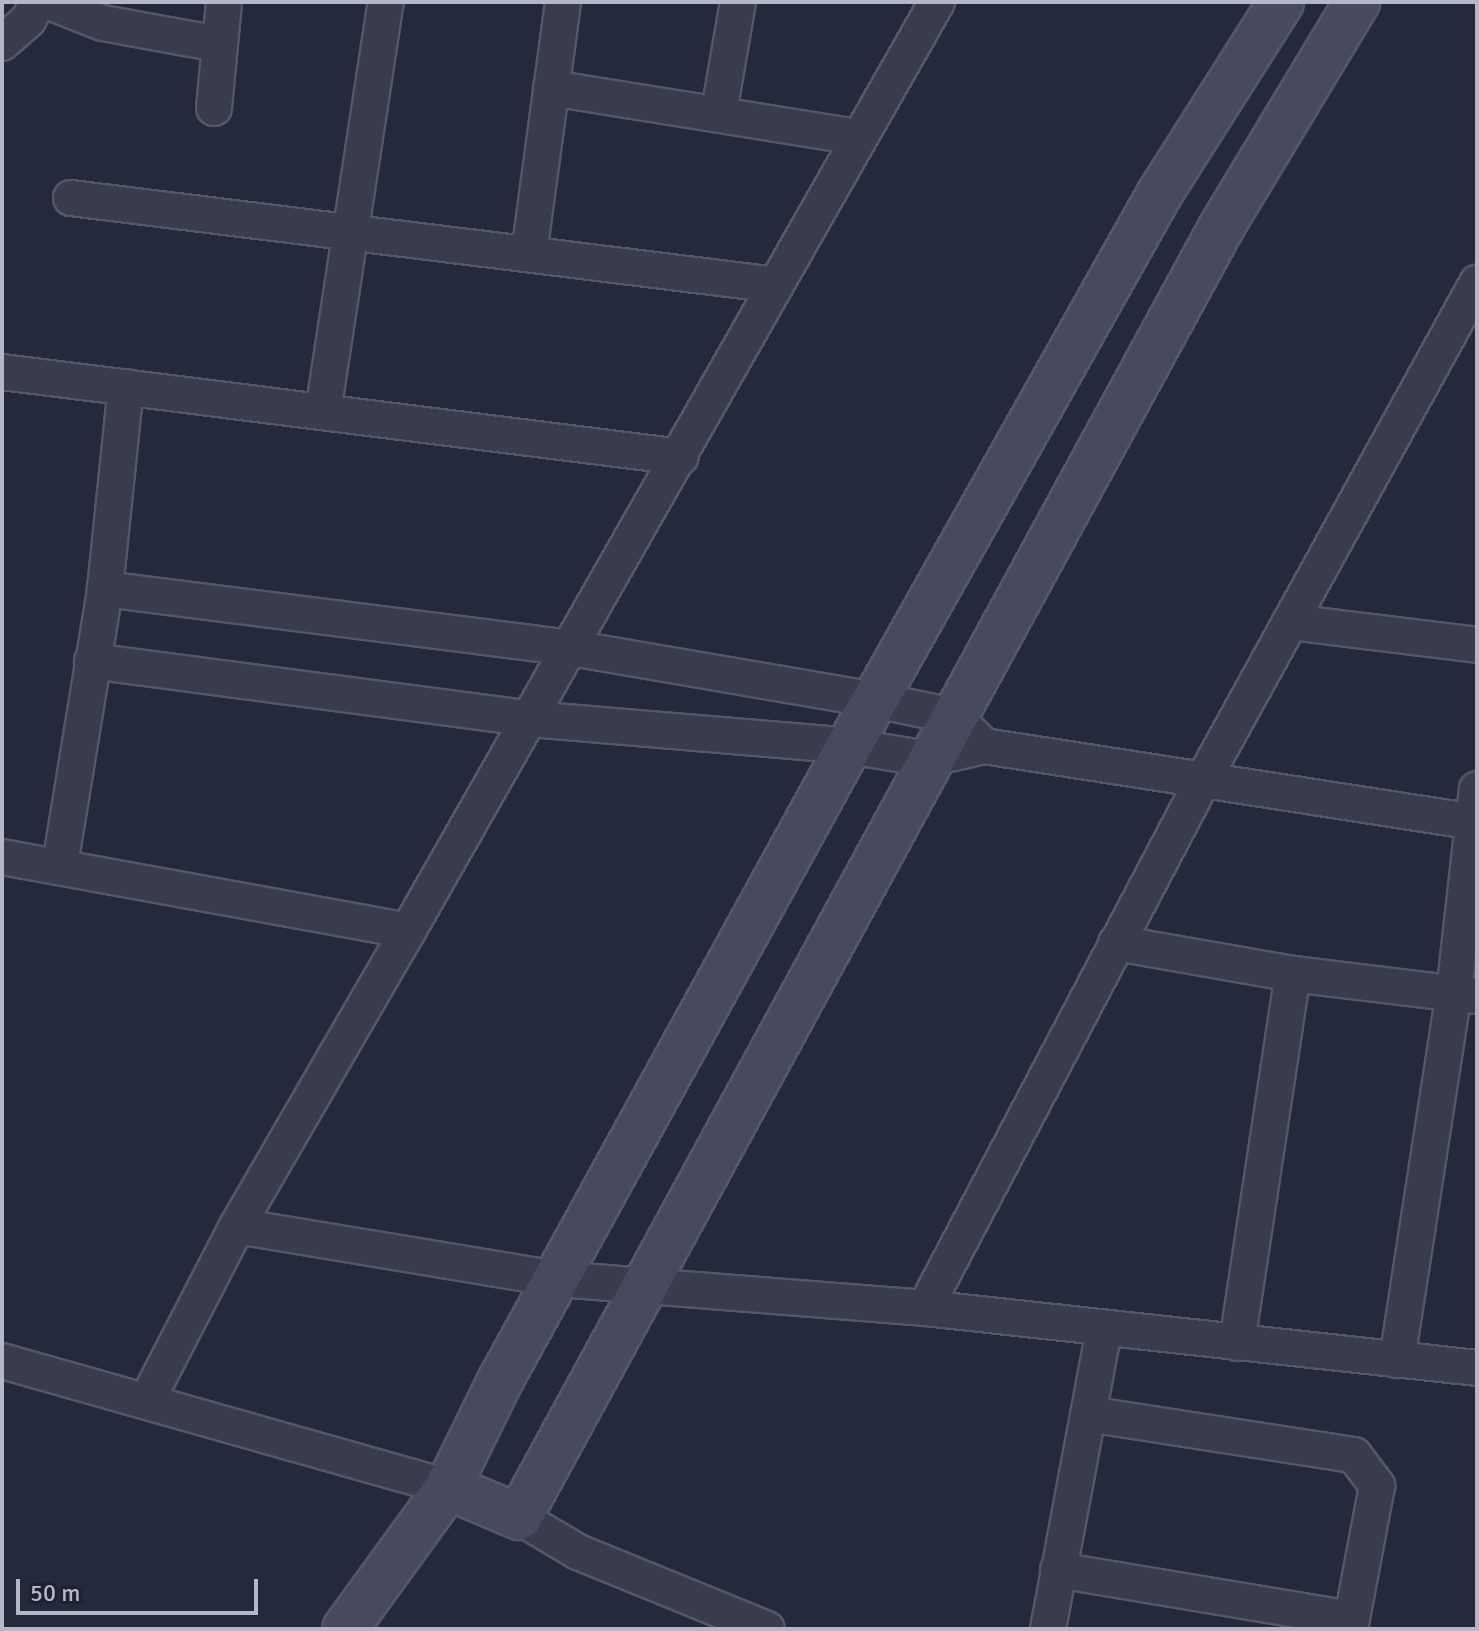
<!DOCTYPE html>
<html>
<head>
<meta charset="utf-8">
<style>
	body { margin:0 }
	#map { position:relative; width:1479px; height:1631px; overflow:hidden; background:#24293d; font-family:Signika,sans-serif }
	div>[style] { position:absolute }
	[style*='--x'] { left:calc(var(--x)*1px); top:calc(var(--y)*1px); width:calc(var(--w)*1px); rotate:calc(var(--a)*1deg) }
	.roads { filter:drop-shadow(2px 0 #535768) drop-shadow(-2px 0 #535768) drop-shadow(0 2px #535768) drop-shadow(0 -2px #535768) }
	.street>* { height:34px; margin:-17px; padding:0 17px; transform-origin:17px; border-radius:17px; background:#383c4d }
	.secondary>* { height:44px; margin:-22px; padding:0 22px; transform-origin:22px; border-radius:22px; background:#464960 }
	span { translate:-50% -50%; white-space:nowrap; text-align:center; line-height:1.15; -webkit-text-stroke:7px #1d2132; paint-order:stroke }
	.frame { position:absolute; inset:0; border:4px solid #b3b7c8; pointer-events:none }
	.scale { position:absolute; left:16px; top:1579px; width:242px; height:36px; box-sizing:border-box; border:4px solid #b3b7c8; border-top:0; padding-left:10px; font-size:24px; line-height:28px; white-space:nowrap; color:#b3b7c8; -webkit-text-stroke:6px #1d2132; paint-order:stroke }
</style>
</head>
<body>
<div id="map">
	<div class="roads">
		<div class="street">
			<div style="--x:49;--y:2;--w:58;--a:21.3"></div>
			<div style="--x:103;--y:23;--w:117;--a:10.3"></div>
			<div style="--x:2;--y:43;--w:35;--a:-41"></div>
			<div style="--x:28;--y:20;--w:21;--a:-59"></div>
			<div style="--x:551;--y:88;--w:310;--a:9.1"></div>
			<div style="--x:214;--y:108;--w:106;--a:-84.6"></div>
			<div style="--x:719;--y:112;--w:112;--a:-80.2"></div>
			<div style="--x:71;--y:198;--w:710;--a:7.03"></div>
			<div style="--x:529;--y:254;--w:254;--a:-82.3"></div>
			<div style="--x:2;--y:372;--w:684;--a:7.14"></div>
			<div style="--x:323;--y:412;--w:415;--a:-81.3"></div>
			<div style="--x:1290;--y:622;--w:188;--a:7"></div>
			<div style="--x:92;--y:661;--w:442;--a:7.5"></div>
			<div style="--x:530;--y:719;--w:320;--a:4.8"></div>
			<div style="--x:849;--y:746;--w:80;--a:9.3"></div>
			<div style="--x:928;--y:759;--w:57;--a:-13.1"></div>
			<div style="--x:984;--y:746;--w:43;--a:-135.9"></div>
			<div style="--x:953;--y:716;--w:80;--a:-168.4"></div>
			<div style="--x:875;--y:700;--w:308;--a:-170.3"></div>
			<div style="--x:571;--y:648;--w:470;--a:-172.8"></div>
			<div style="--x:984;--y:746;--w:499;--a:8.8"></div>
			<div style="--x:2;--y:857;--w:413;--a:10.3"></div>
			<div style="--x:408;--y:931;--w:341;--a:120.1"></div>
			<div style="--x:237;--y:1226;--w:196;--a:117.3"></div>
			<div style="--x:60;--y:865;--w:280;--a:-80.7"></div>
			<div style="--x:105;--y:589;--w:203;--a:-84.1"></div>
			<div style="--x:408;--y:931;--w:1069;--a:-60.34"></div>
			<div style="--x:1116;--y:943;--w:180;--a:9.9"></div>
			<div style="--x:1293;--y:974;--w:184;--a:6.9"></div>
			<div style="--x:237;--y:1226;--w:324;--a:9.4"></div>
			<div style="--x:557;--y:1279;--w:369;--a:4.5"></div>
			<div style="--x:925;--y:1308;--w:555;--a:6.2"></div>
			<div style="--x:925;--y:1308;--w:594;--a:-62.23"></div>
			<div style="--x:1202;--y:782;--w:570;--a:-61.14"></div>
			<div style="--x:1237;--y:1343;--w:373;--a:-81.4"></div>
			<div style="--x:1397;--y:1360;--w:371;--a:-81.2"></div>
			<div style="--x:1454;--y:993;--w:205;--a:-83.6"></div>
			<div style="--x:2;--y:1361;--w:463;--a:15.8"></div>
			<div style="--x:1088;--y:1414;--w:269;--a:8.8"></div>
			<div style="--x:1354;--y:1455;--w:39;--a:53"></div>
			<div style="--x:1377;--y:1486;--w:146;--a:100.7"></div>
			<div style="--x:519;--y:1517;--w:69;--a:30.7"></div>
			<div style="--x:578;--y:1552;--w:204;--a:22.2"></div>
			<div style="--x:1058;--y:1570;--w:297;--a:9.5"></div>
			<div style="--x:1048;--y:1629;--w:305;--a:-79.4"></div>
		</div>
		<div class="secondary">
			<div style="--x:448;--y:1487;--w:77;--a:22.9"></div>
			<div style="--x:519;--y:1517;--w:1470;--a:-61.43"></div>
			<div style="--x:1222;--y:226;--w:262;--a:-58.9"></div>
			<div style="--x:345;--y:1629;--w:175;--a:-54"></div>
			<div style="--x:448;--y:1487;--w:118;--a:-63.9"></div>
			<div style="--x:500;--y:1381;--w:725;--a:-61.21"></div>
			<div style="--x:849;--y:746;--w:634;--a:-60.65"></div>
			<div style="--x:1160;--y:193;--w:226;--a:-57.6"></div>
		</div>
	</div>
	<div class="frame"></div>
	<div class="scale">50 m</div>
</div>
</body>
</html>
